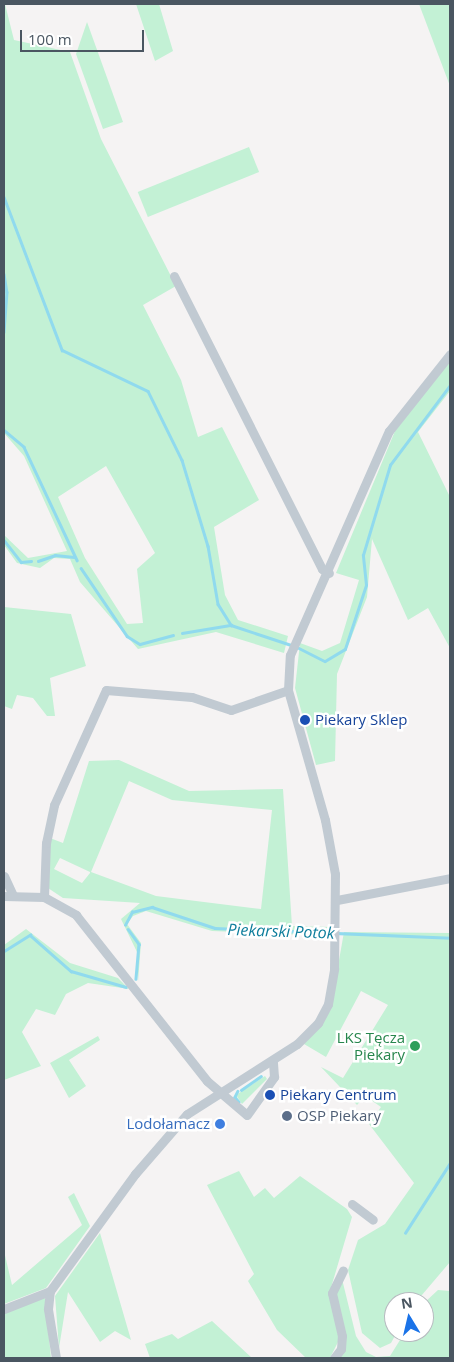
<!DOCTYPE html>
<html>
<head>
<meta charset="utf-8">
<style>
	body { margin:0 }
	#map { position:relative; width:454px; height:1362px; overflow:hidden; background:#f5f3f3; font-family:"Open Sans",sans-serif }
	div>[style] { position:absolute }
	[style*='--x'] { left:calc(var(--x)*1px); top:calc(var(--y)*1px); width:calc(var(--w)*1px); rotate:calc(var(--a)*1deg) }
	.green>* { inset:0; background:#c3f1d5; transform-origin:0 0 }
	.stream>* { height:2.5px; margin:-1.25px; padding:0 1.25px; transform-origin:1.25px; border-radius:1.25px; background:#90daee }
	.minor>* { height:9px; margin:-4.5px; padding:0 4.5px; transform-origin:4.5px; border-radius:4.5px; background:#c1cad2 }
	.dots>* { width:14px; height:14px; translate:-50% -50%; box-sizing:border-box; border:2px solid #fff; border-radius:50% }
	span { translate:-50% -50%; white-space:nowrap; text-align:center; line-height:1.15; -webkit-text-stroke:5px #fff; paint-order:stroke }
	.transit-label { font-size:15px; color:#164399 }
	.left { translate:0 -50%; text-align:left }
	.leisure-label { font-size:15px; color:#27864d }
	.right { translate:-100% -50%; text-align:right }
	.service-label { font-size:15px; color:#4e5e75 }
	.shop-label { font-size:15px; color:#366cbe }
	.water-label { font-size:16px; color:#0c7c9b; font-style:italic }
	.frame { position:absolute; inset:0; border:5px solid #4a5661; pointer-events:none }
	.north { position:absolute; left:384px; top:1292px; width:50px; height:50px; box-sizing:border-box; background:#fff; border:1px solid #b7bbc0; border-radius:50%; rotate:351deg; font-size:14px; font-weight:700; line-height:20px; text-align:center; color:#4a5661 }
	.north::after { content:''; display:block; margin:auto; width:18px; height:22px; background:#1a73e8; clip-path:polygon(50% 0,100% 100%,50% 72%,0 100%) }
	.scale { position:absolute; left:20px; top:30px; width:124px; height:22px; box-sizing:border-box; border:2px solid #4a5661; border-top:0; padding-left:6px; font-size:15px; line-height:18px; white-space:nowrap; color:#4a5661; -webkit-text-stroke:4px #fff; paint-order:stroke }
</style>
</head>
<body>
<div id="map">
	<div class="green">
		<div style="clip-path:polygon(evenodd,5px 4px,14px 40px,70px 52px,101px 139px,176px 286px,143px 305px,181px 380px,198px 437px,222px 427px,259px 500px,214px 527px,225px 595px,238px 620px,288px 636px,284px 653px,216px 632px,138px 649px,80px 582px,70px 559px,54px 558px,40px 568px,17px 563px,4px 545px,4px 535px,28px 558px,67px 551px,24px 456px,4px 433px,5px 4px,106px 466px,155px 553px,137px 569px,143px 623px,127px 624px,85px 558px,58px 497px,106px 466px)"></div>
		<div style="clip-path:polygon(136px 4px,159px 4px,173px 51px,155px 61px)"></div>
		<div style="clip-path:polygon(419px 4px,450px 4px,450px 86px)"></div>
		<div style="clip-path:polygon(87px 22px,123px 122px,103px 129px,76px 54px)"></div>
		<div style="left:249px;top:147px;width:27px;height:120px;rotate:68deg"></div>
		<div style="clip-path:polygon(450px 360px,450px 391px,418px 432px,450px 497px,450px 648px,428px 608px,408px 620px,372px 539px,367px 597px,337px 674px,335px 761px,316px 765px,295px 688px,300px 643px,322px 651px,340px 643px,359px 580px,336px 573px,395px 431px)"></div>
		<div style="clip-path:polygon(4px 607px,71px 614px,86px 666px,50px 678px,55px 716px,47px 716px,33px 698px,17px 695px,12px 709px,4px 706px)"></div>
		<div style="clip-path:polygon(evenodd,119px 760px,189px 791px,283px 789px,292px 926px,331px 927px,332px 936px,212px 931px,146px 911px,133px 916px,127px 924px,141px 943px,138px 982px,137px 952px,121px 919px,140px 903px,63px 898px,48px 888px,50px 838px,63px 843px,89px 761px,119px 760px,129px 781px,172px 800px,272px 810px,261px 909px,156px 896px,91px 872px,129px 781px,119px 760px,60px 858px,90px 872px,90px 873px,82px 883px,54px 869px,60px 858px)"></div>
		<div style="clip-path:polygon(26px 929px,70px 963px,118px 978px,129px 989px,88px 983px,66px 994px,55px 1015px,36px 1009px,22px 1032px,41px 1066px,4px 1080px,4px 945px)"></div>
		<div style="clip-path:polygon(344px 932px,450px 933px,450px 1262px,416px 1302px,394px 1302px,397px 1332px,391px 1343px,380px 1348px,362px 1333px,348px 1270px,358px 1240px,385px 1224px,414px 1183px,369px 1124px,381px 1107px,365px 1096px,357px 1105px,321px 1067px,343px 1078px,388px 1005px,361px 991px,326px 1057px,304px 1044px,330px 1011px)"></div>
		<div style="clip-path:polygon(98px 1036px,100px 1040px,69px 1060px,86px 1086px,69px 1098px,50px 1063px)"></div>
		<div style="clip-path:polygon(265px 1076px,267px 1079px,242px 1104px,236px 1095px)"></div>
		<div style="clip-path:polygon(239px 1171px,254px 1197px,265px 1188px,274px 1198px,300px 1176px,347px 1209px,352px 1217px,330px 1291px,339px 1340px,330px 1358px,306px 1358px,277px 1330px,248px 1281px,254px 1274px,207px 1185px)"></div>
		<div style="clip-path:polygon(74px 1193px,90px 1226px,46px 1288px,4px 1304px,4px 1251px,12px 1285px,82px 1225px,68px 1197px)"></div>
		<div style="clip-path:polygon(100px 1233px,131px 1340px,115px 1331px,100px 1342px,68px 1292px,59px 1348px,55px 1296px)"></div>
		<div style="clip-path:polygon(342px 1279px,356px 1336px,366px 1352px,376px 1357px,390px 1356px,405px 1332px,424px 1332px,424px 1303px,438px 1290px,450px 1291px,450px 1358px,338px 1358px,345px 1348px,335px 1291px)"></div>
		<div style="clip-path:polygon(45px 1296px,51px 1358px,4px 1358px,4px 1313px)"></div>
		<div style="clip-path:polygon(212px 1321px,252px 1358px,150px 1358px,145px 1344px,172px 1334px,178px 1339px)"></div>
	</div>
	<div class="stream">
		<div style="--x:4;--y:197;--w:164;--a:69.2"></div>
		<div style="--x:62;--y:350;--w:95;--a:25.5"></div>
		<div style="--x:148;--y:391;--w:77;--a:63.8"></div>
		<div style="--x:182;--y:460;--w:90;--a:73.2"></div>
		<div style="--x:208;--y:546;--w:59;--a:80.2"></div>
		<div style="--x:218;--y:604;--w:25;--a:58"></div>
		<div style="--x:4;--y:274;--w:18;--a:81"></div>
		<div style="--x:7;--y:292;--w:40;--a:94.3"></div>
		<div style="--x:4;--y:430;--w:26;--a:40"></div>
		<div style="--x:24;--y:447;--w:125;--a:64.9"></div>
		<div style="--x:4;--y:540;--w:28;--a:52"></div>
		<div style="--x:21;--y:562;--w:10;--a:-6"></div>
		<div style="--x:38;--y:561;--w:18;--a:-19"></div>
		<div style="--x:55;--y:555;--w:19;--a:6"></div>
		<div style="--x:81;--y:568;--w:82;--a:55.9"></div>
		<div style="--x:127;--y:636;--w:15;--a:32"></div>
		<div style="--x:140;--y:644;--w:34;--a:-15"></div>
		<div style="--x:182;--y:633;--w:50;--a:-9.3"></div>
		<div style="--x:231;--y:625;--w:63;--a:18.4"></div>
		<div style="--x:297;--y:647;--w:31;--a:27"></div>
		<div style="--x:325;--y:661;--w:23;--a:-31"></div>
		<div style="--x:345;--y:649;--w:67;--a:-71.8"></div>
		<div style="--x:366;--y:585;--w:30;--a:-96"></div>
		<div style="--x:363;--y:555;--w:94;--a:-73.3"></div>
		<div style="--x:390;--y:465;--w:100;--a:-53.1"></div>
		<div style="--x:125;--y:925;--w:15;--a:-62"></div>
		<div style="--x:132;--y:912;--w:21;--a:-14"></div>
		<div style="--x:152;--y:907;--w:66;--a:18.4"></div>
		<div style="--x:215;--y:928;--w:235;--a:2.4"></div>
		<div style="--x:128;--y:929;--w:19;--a:54"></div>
		<div style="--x:139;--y:944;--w:35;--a:95"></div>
		<div style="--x:4;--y:951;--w:31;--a:-32"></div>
		<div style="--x:30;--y:935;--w:55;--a:41.3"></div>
		<div style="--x:71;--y:971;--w:57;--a:16.2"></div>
		<div style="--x:241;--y:1090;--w:24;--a:-35"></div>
		<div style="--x:238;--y:1091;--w:7;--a:117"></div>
		<div style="--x:235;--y:1097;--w:6;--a:51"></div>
		<div style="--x:405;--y:1233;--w:83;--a:-57.3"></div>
	</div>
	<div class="minor">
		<div style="--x:174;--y:276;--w:328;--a:63.2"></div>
		<div style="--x:322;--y:569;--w:8;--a:30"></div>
		<div style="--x:4;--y:876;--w:21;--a:65"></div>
		<div style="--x:4;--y:896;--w:40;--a:1.4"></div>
		<div style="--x:44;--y:897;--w:37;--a:29"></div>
		<div style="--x:76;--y:915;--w:211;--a:51.7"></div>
		<div style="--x:207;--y:1081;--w:52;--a:40.4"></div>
		<div style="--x:247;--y:1115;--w:47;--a:-54.6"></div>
		<div style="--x:274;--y:1077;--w:16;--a:-94"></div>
		<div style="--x:44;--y:897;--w:54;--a:-87.9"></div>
		<div style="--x:46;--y:843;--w:39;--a:-78"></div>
		<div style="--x:54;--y:805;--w:126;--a:-65.7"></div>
		<div style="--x:106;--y:690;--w:86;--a:4.7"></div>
		<div style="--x:192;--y:697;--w:41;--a:18.4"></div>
		<div style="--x:231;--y:710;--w:60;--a:-19.3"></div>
		<div style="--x:337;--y:900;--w:115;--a:-11"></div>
		<div style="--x:352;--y:1204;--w:26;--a:37"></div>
		<div style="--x:4;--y:1309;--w:49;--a:-21.4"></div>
		<div style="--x:56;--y:1358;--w:50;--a:-99.3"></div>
		<div style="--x:48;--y:1309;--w:18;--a:-84"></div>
		<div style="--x:50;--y:1291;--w:145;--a:-54"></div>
		<div style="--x:135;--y:1174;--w:79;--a:-49.1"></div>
		<div style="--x:187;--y:1114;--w:130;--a:-32.5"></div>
		<div style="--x:297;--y:1044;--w:30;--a:-45"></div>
		<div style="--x:318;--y:1023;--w:21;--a:-62"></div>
		<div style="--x:328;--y:1004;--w:36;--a:-80"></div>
		<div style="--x:334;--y:969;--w:95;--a:-89.4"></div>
		<div style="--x:335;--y:874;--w:55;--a:-100.5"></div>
		<div style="--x:325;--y:820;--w:135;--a:-105.9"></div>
		<div style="--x:288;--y:690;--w:35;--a:-87"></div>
		<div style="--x:290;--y:655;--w:245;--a:-66.2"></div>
		<div style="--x:389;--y:431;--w:98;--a:-51.6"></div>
		<div style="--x:334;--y:1358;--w:11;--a:-52"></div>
		<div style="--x:341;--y:1349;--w:13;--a:-86"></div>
		<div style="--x:342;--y:1336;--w:44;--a:-103.1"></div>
		<div style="--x:332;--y:1293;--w:25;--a:-64"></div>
	</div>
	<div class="dots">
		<div style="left:305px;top:720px;background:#1a4fb4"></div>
		<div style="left:415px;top:1046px;background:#2e9e5b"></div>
		<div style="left:270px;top:1095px;background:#1a4fb4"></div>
		<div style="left:287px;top:1116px;background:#5c6f8a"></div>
		<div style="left:220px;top:1124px;background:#3f7fe0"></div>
	</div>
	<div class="transit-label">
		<span class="left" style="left:315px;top:720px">Piekary Sklep</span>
		<span class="left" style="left:280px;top:1095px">Piekary Centrum</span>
	</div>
	<div class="leisure-label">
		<span class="right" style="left:405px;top:1046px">LKS Tęcza<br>Piekary</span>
	</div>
	<div class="service-label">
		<span class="left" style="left:297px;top:1116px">OSP Piekary</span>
	</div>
	<div class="shop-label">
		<span class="right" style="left:210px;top:1124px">Lodołamacz</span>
	</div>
	<div class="water-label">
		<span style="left:281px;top:931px;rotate:2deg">Piekarski Potok</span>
	</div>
	<div class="frame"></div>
	<div class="north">N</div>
	<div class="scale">100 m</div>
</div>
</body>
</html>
